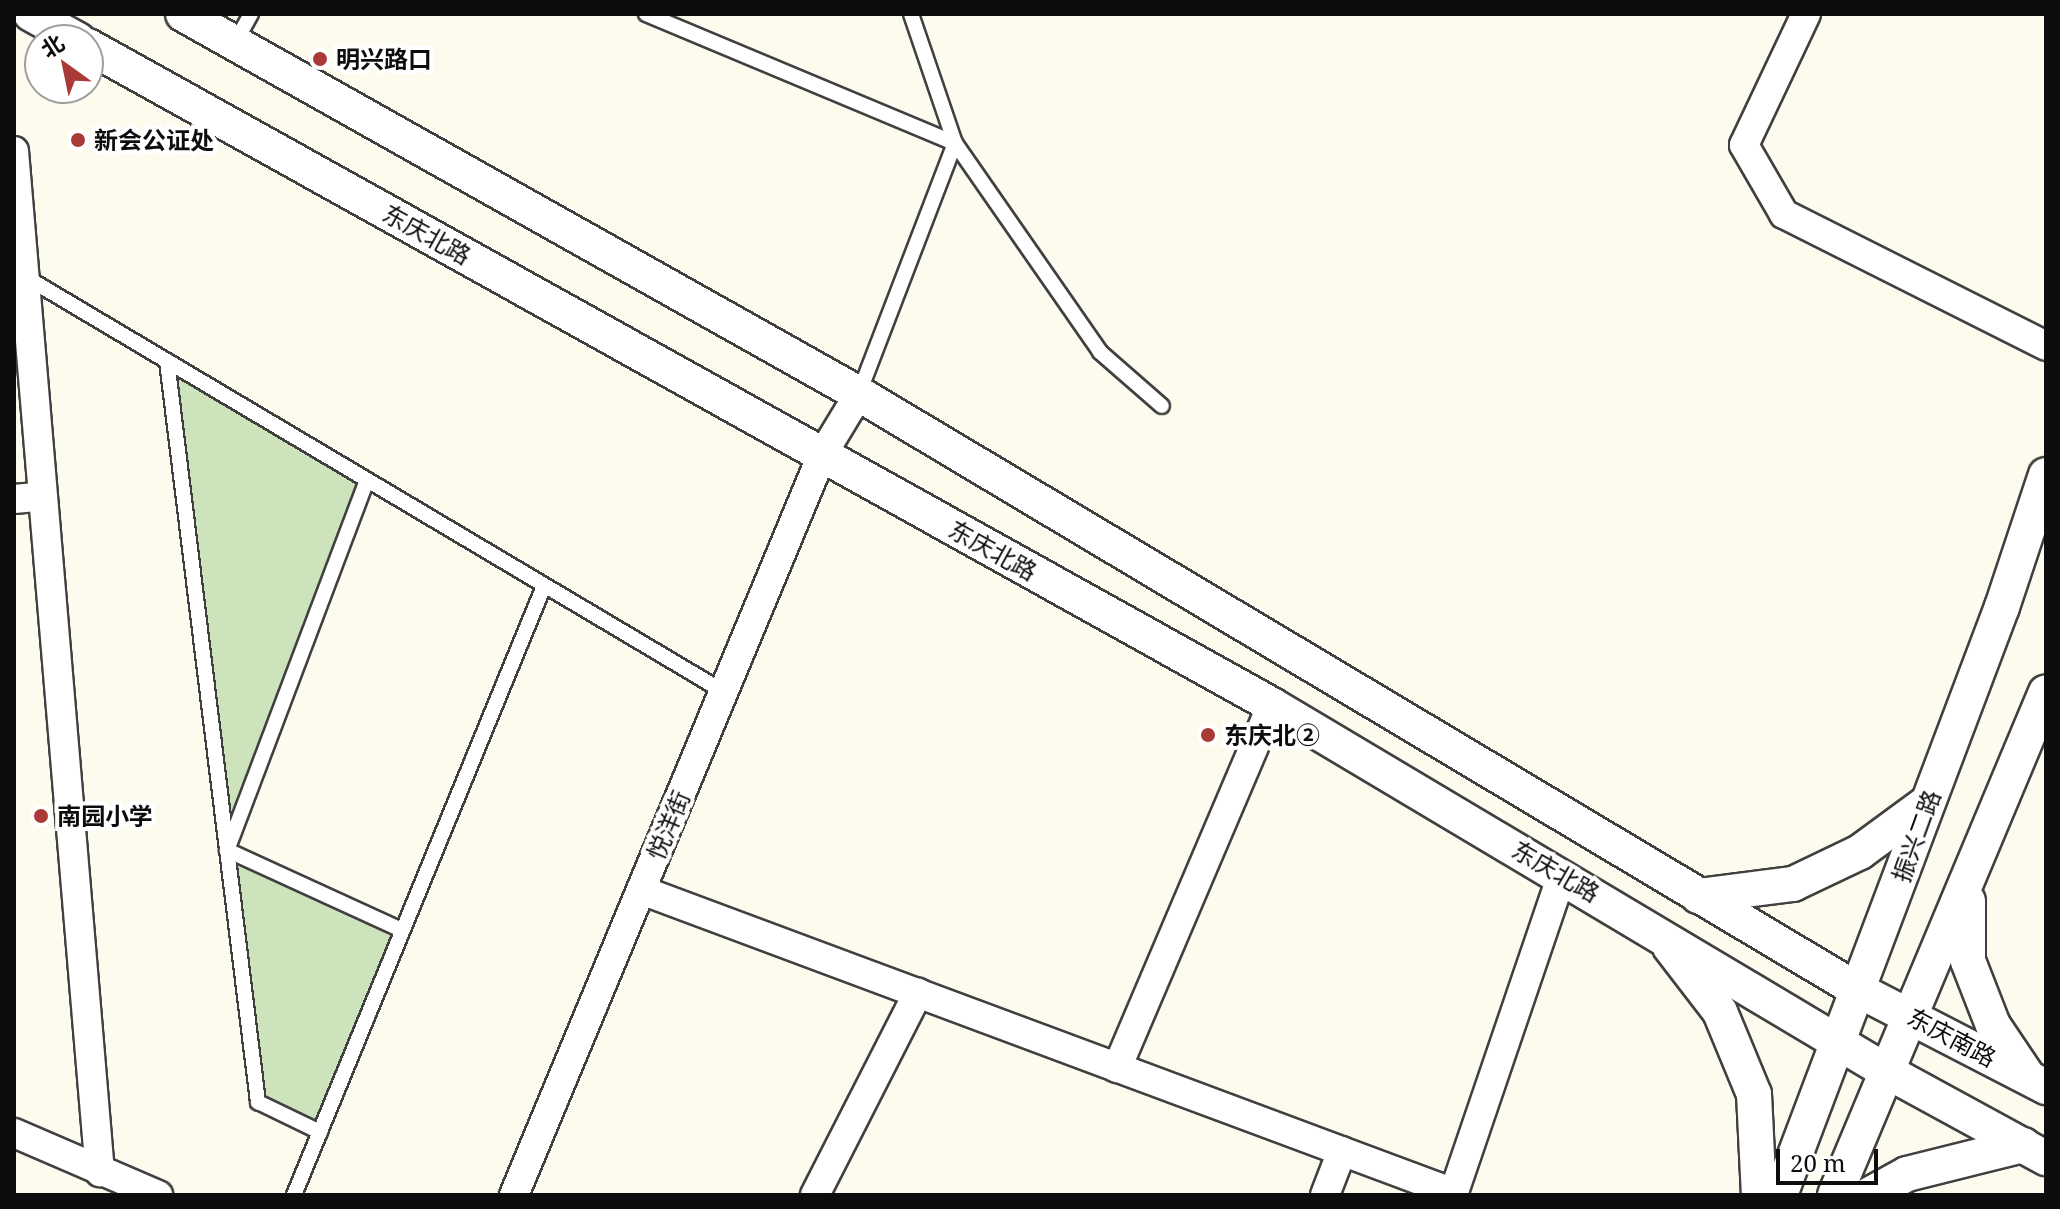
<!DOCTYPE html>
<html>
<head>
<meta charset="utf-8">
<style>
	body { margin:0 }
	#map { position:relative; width:2060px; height:1209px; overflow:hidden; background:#fdfbee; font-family:"Noto Serif","Noto Sans SC",serif }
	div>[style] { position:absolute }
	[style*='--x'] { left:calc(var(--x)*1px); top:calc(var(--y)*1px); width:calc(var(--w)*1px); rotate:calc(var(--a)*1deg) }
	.green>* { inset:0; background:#cde3bc }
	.roads { filter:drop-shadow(2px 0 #404040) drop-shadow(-2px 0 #404040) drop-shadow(0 2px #404040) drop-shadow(0 -2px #404040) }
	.service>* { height:14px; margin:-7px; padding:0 7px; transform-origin:7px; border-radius:7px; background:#fff }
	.minor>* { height:28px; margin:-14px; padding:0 14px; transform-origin:14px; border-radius:14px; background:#fff }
	.tertiary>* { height:34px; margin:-17px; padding:0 17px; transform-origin:17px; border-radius:17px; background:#fff }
	.dots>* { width:22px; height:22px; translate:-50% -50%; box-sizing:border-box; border:4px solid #fff; border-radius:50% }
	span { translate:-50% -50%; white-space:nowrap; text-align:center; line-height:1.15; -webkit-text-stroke:8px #fff; paint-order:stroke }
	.poi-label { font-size:24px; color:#0d0d0d; font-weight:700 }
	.left { translate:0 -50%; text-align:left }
	.street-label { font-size:24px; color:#0d0d0d }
	.frame { position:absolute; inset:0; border:16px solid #0d0d0d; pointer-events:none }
	.north { position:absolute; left:24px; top:24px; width:80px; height:80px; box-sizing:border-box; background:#fff; border:2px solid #9e9e9e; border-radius:50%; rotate:327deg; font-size:22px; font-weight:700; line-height:32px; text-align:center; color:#0d0d0d }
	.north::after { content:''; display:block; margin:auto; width:28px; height:36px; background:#aa3a37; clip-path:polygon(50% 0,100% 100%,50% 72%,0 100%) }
	.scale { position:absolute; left:1776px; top:1149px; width:102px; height:36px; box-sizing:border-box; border:4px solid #0d0d0d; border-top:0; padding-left:10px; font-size:24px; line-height:28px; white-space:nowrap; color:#0d0d0d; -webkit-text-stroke:6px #fff; paint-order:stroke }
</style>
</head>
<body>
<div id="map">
	<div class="green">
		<div style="clip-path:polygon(167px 361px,367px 480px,227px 850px,402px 930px,320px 1132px,258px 1102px)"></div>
	</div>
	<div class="roads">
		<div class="service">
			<div style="--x:646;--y:14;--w:335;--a:22.7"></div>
			<div style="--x:955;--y:143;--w:268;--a:111"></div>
			<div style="--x:911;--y:14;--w:136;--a:71.2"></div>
			<div style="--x:955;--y:143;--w:254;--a:55.2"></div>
			<div style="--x:1100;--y:352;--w:82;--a:41.1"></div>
			<div style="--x:236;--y:41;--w:31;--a:-61"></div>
			<div style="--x:24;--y:276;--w:814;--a:30.72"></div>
			<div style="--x:167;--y:361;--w:747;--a:83"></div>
			<div style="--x:258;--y:1102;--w:69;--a:25.8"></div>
			<div style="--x:367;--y:480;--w:396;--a:110.7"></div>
			<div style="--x:227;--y:850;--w:192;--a:24.6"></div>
			<div style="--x:294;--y:1195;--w:658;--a:-67.68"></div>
		</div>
		<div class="minor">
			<div style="--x:1806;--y:14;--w:145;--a:115.3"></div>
			<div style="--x:1744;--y:145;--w:80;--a:59.9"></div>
			<div style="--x:1784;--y:214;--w:293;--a:26.7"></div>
			<div style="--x:14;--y:151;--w:1025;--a:85.19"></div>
			<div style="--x:14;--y:499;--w:25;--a:-5"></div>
			<div style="--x:641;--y:890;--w:868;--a:20.44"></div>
			<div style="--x:1117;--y:1068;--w:395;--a:-66.9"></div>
			<div style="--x:14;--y:1133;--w:157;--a:23.3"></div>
			<div style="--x:514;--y:1195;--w:802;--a:-67.4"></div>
			<div style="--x:822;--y:455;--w:71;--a:-58.8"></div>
			<div style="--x:815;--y:1195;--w:227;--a:-63"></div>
			<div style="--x:1325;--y:1195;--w:47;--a:-68.9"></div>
			<div style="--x:1453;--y:1195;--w:338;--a:-71.2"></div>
		</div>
		<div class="tertiary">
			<div style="--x:31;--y:14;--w:54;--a:29"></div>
			<div style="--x:183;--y:14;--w:775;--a:29.34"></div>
			<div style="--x:859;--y:394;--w:1161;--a:30.83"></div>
			<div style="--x:1856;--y:989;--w:214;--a:27.3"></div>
			<div style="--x:88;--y:46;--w:1355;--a:29.1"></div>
			<div style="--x:1272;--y:705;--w:717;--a:30.79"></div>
			<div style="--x:1888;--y:1072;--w:180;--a:28.6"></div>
			<div style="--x:1698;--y:896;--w:96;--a:-7.2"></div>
			<div style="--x:1793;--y:884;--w:74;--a:-25.5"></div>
			<div style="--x:1860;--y:852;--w:84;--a:-36.3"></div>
			<div style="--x:1968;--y:901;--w:60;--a:90"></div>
			<div style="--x:1968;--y:961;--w:69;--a:68.7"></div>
			<div style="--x:1993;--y:1025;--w:59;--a:56"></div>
			<div style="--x:1670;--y:947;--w:82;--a:52.4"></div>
			<div style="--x:1720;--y:1012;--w:89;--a:67.5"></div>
			<div style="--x:1754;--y:1094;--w:101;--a:87.2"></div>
			<div style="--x:1780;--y:1195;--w:629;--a:-69.32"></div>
			<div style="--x:2002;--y:607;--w:139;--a:-71.6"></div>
			<div style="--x:1835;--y:1195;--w:545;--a:-67.24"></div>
			<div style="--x:1869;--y:1195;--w:43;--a:-28.9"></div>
			<div style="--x:1907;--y:1174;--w:120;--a:-14"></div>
		</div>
	</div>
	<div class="dots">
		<div style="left:320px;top:59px;background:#aa3a37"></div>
		<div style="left:78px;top:140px;background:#aa3a37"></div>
		<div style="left:1208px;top:735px;background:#aa3a37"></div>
		<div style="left:41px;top:816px;background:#aa3a37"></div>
	</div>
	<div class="poi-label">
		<span class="left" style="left:336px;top:59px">明兴路口</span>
		<span class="left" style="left:94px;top:140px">新会公证处</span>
		<span class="left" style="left:1224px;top:735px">东庆北②</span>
		<span class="left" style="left:57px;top:816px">南园小学</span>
	</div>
	<div class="street-label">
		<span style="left:427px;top:234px;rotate:29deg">东庆北路</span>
		<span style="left:993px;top:550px;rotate:29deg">东庆北路</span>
		<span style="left:668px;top:825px;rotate:-67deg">悦洋街</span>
		<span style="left:1916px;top:836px;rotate:-70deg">振兴二路</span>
		<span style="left:1556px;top:871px;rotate:30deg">东庆北路</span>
		<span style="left:1952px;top:1037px;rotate:28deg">东庆南路</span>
	</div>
	<div class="frame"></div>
	<div class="north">北</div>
	<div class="scale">20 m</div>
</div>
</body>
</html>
